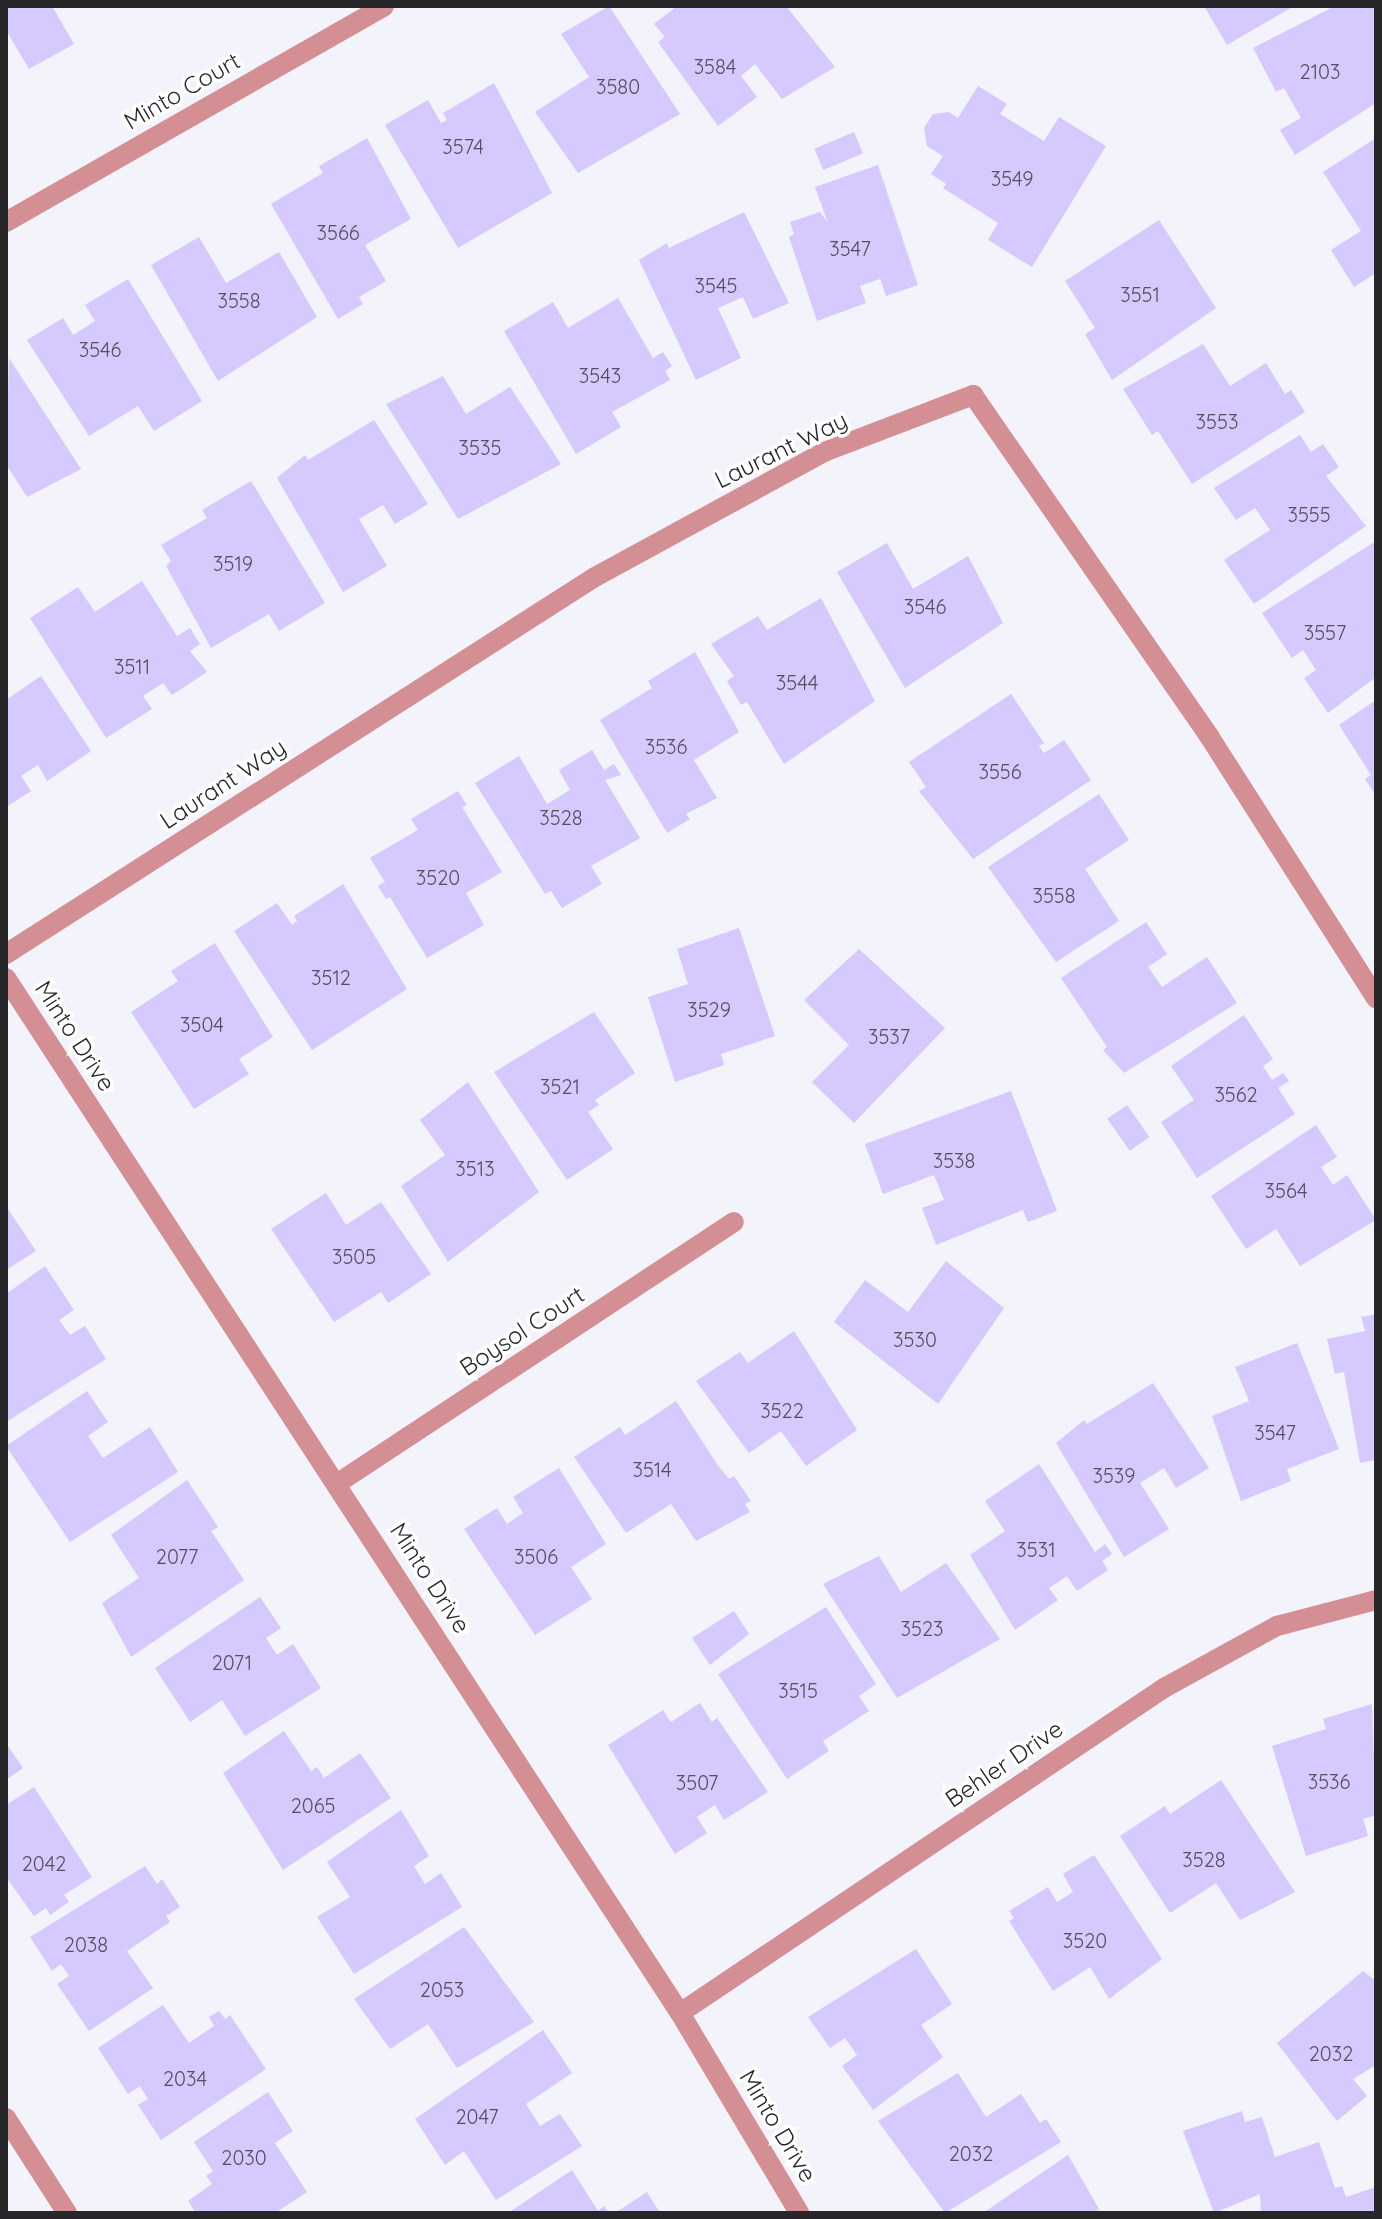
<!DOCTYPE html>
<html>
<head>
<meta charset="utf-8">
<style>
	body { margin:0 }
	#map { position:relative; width:1382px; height:2219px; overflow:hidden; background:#f3f3fb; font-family:Quicksand,sans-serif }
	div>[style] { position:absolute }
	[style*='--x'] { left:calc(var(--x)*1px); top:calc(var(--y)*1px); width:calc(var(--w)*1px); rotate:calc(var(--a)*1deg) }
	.building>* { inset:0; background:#d5c9fe; transform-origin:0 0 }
	.minor>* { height:20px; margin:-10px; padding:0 10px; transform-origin:10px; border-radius:10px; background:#d38f93 }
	span { translate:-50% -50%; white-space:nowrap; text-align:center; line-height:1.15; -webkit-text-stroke:7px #fff; paint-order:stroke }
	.number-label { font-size:20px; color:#52505f }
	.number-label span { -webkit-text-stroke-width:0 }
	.street-label { font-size:24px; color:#27272a }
	.frame { position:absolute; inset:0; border:8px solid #27272a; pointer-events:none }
</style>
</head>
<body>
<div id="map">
	<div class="building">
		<div style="clip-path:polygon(6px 6px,52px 6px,74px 44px,29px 69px,6px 30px)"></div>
		<div style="clip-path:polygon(609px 6px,680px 114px,578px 173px,535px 112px,589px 77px,561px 34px)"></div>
		<div style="clip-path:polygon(677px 6px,786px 6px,835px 67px,782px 99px,755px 64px,741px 76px,757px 97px,718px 126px,658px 42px,665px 37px,654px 24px)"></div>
		<div style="clip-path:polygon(1204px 6px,1294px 6px,1227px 45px)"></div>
		<div style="clip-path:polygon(1335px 6px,1376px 6px,1376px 103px,1295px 155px,1280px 130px,1301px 118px,1284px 88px,1276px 92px,1253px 48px)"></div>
		<div style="clip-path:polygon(494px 83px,552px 193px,458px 248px,385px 125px,428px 100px,441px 123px,447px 120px,443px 113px)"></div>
		<div style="clip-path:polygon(978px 86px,1007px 104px,1000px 114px,1044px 141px,1059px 117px,1106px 146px,1032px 267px,988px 240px,998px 223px,943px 188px,946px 184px,931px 174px,943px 156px,927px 146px,924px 128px,933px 114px,949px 112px,958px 118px)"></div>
		<div style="left:854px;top:132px;width:23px;height:43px;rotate:67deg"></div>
		<div style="clip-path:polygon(367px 138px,411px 219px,365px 245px,386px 281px,359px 297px,363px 304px,338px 319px,271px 204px,323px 173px,319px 166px)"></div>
		<div style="clip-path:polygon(1376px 138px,1376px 273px,1354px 287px,1331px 250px,1361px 231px,1323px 172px)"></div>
		<div style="clip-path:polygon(878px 165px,918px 285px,886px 296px,880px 279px,860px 286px,866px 303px,817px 321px,789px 237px,794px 234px,790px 222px,820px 212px,828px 223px,815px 187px)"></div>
		<div style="clip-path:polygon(744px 212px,789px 303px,753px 319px,743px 297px,718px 308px,741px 358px,696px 380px,639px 260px,667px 243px,669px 248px)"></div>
		<div style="clip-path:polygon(1159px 220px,1216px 308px,1112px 380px,1085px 334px,1095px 328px,1065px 281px)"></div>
		<div style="clip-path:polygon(199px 237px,226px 283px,279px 252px,317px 317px,218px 381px,151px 265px)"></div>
		<div style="clip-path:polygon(128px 279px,202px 401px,154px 431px,138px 406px,89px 436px,27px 340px,63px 318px,73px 335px,95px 321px,85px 305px)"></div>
		<div style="clip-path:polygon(618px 298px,653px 358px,663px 352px,672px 366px,665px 371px,670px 380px,612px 412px,621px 427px,576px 454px,504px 331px,553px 302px,568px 328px)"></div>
		<div style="clip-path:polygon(1203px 344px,1230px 386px,1266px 363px,1285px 394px,1291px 390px,1305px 412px,1192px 484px,1158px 431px,1152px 435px,1123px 389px)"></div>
		<div style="clip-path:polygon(9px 358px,81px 469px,27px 497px,6px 464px)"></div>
		<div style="clip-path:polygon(443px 376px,466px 414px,510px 387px,561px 464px,458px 519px,386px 404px)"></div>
		<div style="clip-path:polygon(374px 420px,428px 504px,395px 524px,383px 505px,359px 519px,387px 566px,343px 592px,277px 478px,305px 455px,308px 460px)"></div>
		<div style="clip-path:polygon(1300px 435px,1311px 452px,1323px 444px,1339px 467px,1326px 476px,1366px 526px,1254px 604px,1224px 560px,1270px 530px,1255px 508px,1236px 520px,1214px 488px)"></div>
		<div style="clip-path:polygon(251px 481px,325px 603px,279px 631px,269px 614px,211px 648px,166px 566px,171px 561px,161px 545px,207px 518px,202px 510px)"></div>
		<div style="clip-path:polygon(1376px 541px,1376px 677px,1328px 713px,1304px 678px,1316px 670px,1303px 650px,1292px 658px,1262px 613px)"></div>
		<div style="clip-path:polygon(887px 543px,913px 589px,968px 556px,1003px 623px,905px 688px,837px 572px)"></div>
		<div style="clip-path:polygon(142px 581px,177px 636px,190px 628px,200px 644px,190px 651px,207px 672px,172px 695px,163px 683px,143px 696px,152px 709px,106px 738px,30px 618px,78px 587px,95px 612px)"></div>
		<div style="clip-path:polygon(821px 598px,875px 701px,784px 764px,747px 702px,741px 705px,727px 681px,734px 676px,711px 644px,758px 616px,767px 630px)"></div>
		<div style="clip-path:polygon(695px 652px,739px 732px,694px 760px,717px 798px,686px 814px,690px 819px,667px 833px,600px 720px,652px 688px,648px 681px)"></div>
		<div style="clip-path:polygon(41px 676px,91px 751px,47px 781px,38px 765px,21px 776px,31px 791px,6px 807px,6px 700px)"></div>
		<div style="clip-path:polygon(1011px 694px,1044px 743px,1039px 746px,1044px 753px,1064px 740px,1091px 780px,973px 859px,919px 791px,926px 787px,909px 762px)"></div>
		<div style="clip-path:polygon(1376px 700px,1376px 796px,1365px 779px,1371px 775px,1339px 725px)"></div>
		<div style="clip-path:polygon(592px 750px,604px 770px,614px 764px,621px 775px,605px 780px,640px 838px,591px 866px,602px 884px,562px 908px,551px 891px,545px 894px,475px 783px,519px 756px,547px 804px,570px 790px,559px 770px)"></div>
		<div style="clip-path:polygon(458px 791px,467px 805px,462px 807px,502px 872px,466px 893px,484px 925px,427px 958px,390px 897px,386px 899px,378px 886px,385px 882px,370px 858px,418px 830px,411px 819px)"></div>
		<div style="clip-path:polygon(1099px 794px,1129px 840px,1085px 869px,1119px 921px,1056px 962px,988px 867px)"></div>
		<div style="clip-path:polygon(343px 884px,407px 989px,312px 1050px,234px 931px,277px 903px,292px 925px,297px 921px,294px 916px)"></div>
		<div style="clip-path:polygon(1146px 922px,1167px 954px,1148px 967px,1162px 987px,1207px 957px,1237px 1003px,1124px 1073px,1103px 1050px,1107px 1047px,1061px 978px)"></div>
		<div style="clip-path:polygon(739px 928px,775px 1036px,721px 1054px,724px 1065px,675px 1082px,648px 997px,688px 984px,677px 949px)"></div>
		<div style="clip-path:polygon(215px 943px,273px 1037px,239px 1059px,249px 1074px,194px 1109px,131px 1012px,178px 981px,171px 971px)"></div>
		<div style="clip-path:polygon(859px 949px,945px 1028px,854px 1123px,812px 1082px,849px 1045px,804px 1000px)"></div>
		<div style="clip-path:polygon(594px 1012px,635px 1073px,595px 1100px,599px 1105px,588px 1112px,613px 1149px,567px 1180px,494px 1072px)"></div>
		<div style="clip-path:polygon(1244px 1015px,1273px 1059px,1263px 1066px,1272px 1080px,1283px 1073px,1289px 1081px,1278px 1088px,1295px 1114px,1197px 1178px,1161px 1122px,1194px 1100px,1171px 1066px)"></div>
		<div style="clip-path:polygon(468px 1082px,539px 1192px,448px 1262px,401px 1186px,445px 1155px,420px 1120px)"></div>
		<div style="clip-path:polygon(1011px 1091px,1057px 1211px,1028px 1222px,1023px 1210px,936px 1245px,922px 1208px,944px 1200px,934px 1175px,883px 1194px,865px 1144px)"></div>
		<div style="left:1127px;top:1105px;width:39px;height:24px;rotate:55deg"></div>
		<div style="clip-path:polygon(1316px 1125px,1337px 1157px,1321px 1167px,1333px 1185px,1347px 1175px,1376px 1220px,1300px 1266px,1276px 1229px,1246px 1249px,1211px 1196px)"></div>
		<div style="clip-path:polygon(326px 1193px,346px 1225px,381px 1202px,431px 1274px,388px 1303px,381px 1292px,334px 1322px,271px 1229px)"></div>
		<div style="clip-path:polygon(6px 1206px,36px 1251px,6px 1270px)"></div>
		<div style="clip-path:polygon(946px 1261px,1004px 1308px,938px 1404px,834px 1322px,865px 1280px,908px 1312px)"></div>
		<div style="clip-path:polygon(45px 1266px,74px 1310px,59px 1320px,70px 1335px,85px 1326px,106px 1359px,6px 1422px,6px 1294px)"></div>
		<div style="clip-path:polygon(1376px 1314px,1376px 1460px,1360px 1463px,1344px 1372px,1335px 1374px,1327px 1339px,1365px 1331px,1361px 1317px)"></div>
		<div style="clip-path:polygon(794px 1331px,857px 1430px,806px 1466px,781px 1431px,749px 1453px,696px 1381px,740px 1352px,748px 1363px)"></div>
		<div style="clip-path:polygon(1297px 1343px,1339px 1449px,1287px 1469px,1291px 1481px,1241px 1501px,1212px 1416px,1249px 1401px,1235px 1367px)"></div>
		<div style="clip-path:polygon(1153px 1383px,1209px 1468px,1176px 1488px,1164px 1468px,1140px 1483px,1169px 1529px,1124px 1557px,1056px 1443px,1084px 1420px,1087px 1424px)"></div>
		<div style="clip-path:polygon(87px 1391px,108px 1422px,88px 1436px,103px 1458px,150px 1427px,178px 1472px,70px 1542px,6px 1446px)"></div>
		<div style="clip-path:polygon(676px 1401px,717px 1464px,729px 1479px,734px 1476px,751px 1501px,745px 1504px,750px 1512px,696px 1541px,671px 1504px,626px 1533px,574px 1457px,620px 1427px,625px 1435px)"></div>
		<div style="clip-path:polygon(1039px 1464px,1095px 1552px,1105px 1544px,1112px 1554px,1102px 1561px,1108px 1570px,1077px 1591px,1067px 1576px,1049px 1588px,1058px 1600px,1015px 1630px,970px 1555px,1005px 1531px,985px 1501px)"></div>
		<div style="clip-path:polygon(559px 1468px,606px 1544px,571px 1567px,592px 1599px,535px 1635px,464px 1529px,497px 1508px,507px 1524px,523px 1513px,513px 1497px)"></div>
		<div style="clip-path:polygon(187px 1480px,218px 1527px,211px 1531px,244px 1580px,131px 1657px,102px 1603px,139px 1578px,111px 1535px)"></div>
		<div style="clip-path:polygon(879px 1556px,901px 1592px,946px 1563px,1000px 1639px,897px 1698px,823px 1584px)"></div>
		<div style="clip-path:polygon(260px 1597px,281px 1628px,266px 1638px,277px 1655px,293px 1644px,321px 1688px,245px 1736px,222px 1700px,190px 1722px,155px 1668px)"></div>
		<div style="clip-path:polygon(826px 1607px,876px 1684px,859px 1696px,869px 1711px,823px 1741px,829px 1751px,787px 1779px,718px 1674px)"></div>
		<div style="clip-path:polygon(734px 1611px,749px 1634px,710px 1665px,692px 1638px)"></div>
		<div style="clip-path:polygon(700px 1703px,712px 1722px,717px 1718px,768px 1792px,724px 1820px,715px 1805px,697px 1817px,707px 1833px,675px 1854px,608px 1745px,663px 1710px,671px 1722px)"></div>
		<div style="clip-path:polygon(1372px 1704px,1376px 1815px,1363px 1819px,1368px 1836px,1306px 1856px,1272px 1746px,1326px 1729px,1323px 1719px)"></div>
		<div style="clip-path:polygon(284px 1731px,311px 1771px,317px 1767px,324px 1778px,360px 1753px,391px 1798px,283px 1870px,223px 1773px)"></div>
		<div style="clip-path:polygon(6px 1743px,23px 1768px,6px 1780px)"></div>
		<div style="clip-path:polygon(1221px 1780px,1295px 1892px,1240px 1920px,1216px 1883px,1170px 1913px,1120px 1836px,1165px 1806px,1170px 1814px)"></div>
		<div style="clip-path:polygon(34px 1787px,92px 1877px,64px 1895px,69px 1902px,50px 1915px,46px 1908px,34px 1916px,6px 1877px,6px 1805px)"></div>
		<div style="clip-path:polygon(401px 1810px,429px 1856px,414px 1866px,425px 1884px,441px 1873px,462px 1907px,354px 1974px,317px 1917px,350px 1897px,327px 1862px)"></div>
		<div style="clip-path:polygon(1094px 1855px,1162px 1959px,1109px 1999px,1090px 1967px,1053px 1991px,1009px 1921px,1014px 1918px,1009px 1911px,1048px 1887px,1057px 1902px,1073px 1892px,1063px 1874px)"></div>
		<div style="clip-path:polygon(145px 1866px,157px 1884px,162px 1879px,180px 1907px,166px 1916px,170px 1922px,127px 1951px,153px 1988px,89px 2031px,57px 1984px,69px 1976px,61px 1964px,52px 1971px,30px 1937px)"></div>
		<div style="clip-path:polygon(464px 1927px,534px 2022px,457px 2068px,428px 2024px,390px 2049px,354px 1999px)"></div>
		<div style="clip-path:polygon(916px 1949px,952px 2004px,921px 2025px,943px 2057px,873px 2110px,842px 2066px,857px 2055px,845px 2038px,830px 2048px,808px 2017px)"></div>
		<div style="clip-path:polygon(1363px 1971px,1376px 1981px,1376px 2065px,1353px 2079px,1367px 2096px,1337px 2121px,1277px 2043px)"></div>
		<div style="clip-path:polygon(163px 2005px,189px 2043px,214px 2026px,209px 2017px,219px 2011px,225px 2019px,230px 2015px,266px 2069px,161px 2140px,138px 2105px,148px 2099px,140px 2086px,128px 2094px,98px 2048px)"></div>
		<div style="clip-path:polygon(543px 2030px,572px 2073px,526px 2104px,540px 2126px,560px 2114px,582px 2146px,496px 2200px,464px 2151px,445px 2165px,415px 2119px)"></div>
		<div style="clip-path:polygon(958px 2073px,986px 2117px,1021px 2094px,1040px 2123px,1046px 2119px,1061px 2142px,945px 2213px,878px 2121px)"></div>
		<div style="clip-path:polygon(268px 2092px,293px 2131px,275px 2143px,307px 2192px,275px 2213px,196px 2213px,188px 2201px,212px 2184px,206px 2176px,213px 2171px,194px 2142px)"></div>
		<div style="clip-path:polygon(1242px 2111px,1245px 2122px,1262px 2117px,1275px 2157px,1319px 2142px,1335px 2188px,1342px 2186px,1346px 2197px,1376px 2187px,1376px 2213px,1261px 2213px,1260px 2194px,1214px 2213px,1183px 2131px)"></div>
		<div style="clip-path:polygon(1068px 2155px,1099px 2209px,1093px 2213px,983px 2213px)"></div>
		<div style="clip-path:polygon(572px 2170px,598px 2211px,604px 2206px,609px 2213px,508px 2213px)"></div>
		<div style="clip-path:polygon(647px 2192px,660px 2213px,615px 2213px)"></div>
	</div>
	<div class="minor">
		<div style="--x:6;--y:222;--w:435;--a:-29.7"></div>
		<div style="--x:6;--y:954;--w:699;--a:-32.62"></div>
		<div style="--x:595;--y:577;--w:261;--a:-28.6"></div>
		<div style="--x:824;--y:452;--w:160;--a:-20.9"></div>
		<div style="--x:973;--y:395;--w:415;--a:55.3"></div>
		<div style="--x:1209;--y:736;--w:311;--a:57.5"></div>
		<div style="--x:6;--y:978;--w:1235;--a:56.93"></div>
		<div style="--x:680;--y:2013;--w:233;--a:59.2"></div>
		<div style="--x:338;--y:1483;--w:474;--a:-33.4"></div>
		<div style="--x:680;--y:2013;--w:583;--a:-33.88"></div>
		<div style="--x:1164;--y:1688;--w:129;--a:-28.8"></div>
		<div style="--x:1277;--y:1626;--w:102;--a:-14.7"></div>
		<div style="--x:6;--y:2118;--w:113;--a:57.3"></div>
	</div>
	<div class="number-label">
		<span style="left:715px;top:66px">3584</span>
		<span style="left:1320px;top:71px">2103</span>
		<span style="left:618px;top:86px">3580</span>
		<span style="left:463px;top:146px">3574</span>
		<span style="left:1012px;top:178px">3549</span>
		<span style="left:338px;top:232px">3566</span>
		<span style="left:850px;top:248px">3547</span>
		<span style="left:716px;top:285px">3545</span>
		<span style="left:1140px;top:294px">3551</span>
		<span style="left:239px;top:300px">3558</span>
		<span style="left:100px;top:349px">3546</span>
		<span style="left:600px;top:375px">3543</span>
		<span style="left:1217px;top:421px">3553</span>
		<span style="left:480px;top:447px">3535</span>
		<span style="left:1309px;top:514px">3555</span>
		<span style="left:233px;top:563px">3519</span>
		<span style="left:925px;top:606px">3546</span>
		<span style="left:1325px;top:632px">3557</span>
		<span style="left:132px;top:666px">3511</span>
		<span style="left:797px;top:682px">3544</span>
		<span style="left:666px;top:746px">3536</span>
		<span style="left:1000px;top:771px">3556</span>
		<span style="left:561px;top:817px">3528</span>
		<span style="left:438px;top:877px">3520</span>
		<span style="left:1054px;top:895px">3558</span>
		<span style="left:331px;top:977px">3512</span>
		<span style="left:709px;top:1009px">3529</span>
		<span style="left:202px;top:1024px">3504</span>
		<span style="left:889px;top:1036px">3537</span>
		<span style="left:560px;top:1086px">3521</span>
		<span style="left:1236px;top:1094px">3562</span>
		<span style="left:954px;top:1160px">3538</span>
		<span style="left:475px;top:1168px">3513</span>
		<span style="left:1286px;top:1190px">3564</span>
		<span style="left:354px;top:1256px">3505</span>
		<span style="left:915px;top:1339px">3530</span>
		<span style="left:782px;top:1410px">3522</span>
		<span style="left:1275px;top:1432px">3547</span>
		<span style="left:652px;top:1469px">3514</span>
		<span style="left:1114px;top:1475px">3539</span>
		<span style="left:1036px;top:1549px">3531</span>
		<span style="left:177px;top:1556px">2077</span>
		<span style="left:536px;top:1556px">3506</span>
		<span style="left:922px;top:1628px">3523</span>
		<span style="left:232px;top:1662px">2071</span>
		<span style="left:798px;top:1690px">3515</span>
		<span style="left:1329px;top:1781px">3536</span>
		<span style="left:697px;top:1782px">3507</span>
		<span style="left:313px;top:1805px">2065</span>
		<span style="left:1204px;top:1859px">3528</span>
		<span style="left:44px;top:1863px">2042</span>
		<span style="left:1085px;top:1940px">3520</span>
		<span style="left:86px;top:1944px">2038</span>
		<span style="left:442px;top:1989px">2053</span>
		<span style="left:1331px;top:2053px">2032</span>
		<span style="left:185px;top:2078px">2034</span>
		<span style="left:477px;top:2116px">2047</span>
		<span style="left:971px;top:2153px">2032</span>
		<span style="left:244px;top:2157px">2030</span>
	</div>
	<div class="street-label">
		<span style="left:182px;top:91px;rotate:-30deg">Minto Court</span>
		<span style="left:781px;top:450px;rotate:-26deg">Laurant Way</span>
		<span style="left:223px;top:784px;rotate:-33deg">Laurant Way</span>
		<span style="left:75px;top:1036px;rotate:57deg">Minto Drive</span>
		<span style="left:522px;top:1331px;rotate:-33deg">Boysol Court</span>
		<span style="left:430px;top:1578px;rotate:57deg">Minto Drive</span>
		<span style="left:1004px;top:1764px;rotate:-34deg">Behler Drive</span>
		<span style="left:778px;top:2126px;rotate:59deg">Minto Drive</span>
	</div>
	<div class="frame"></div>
</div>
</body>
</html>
